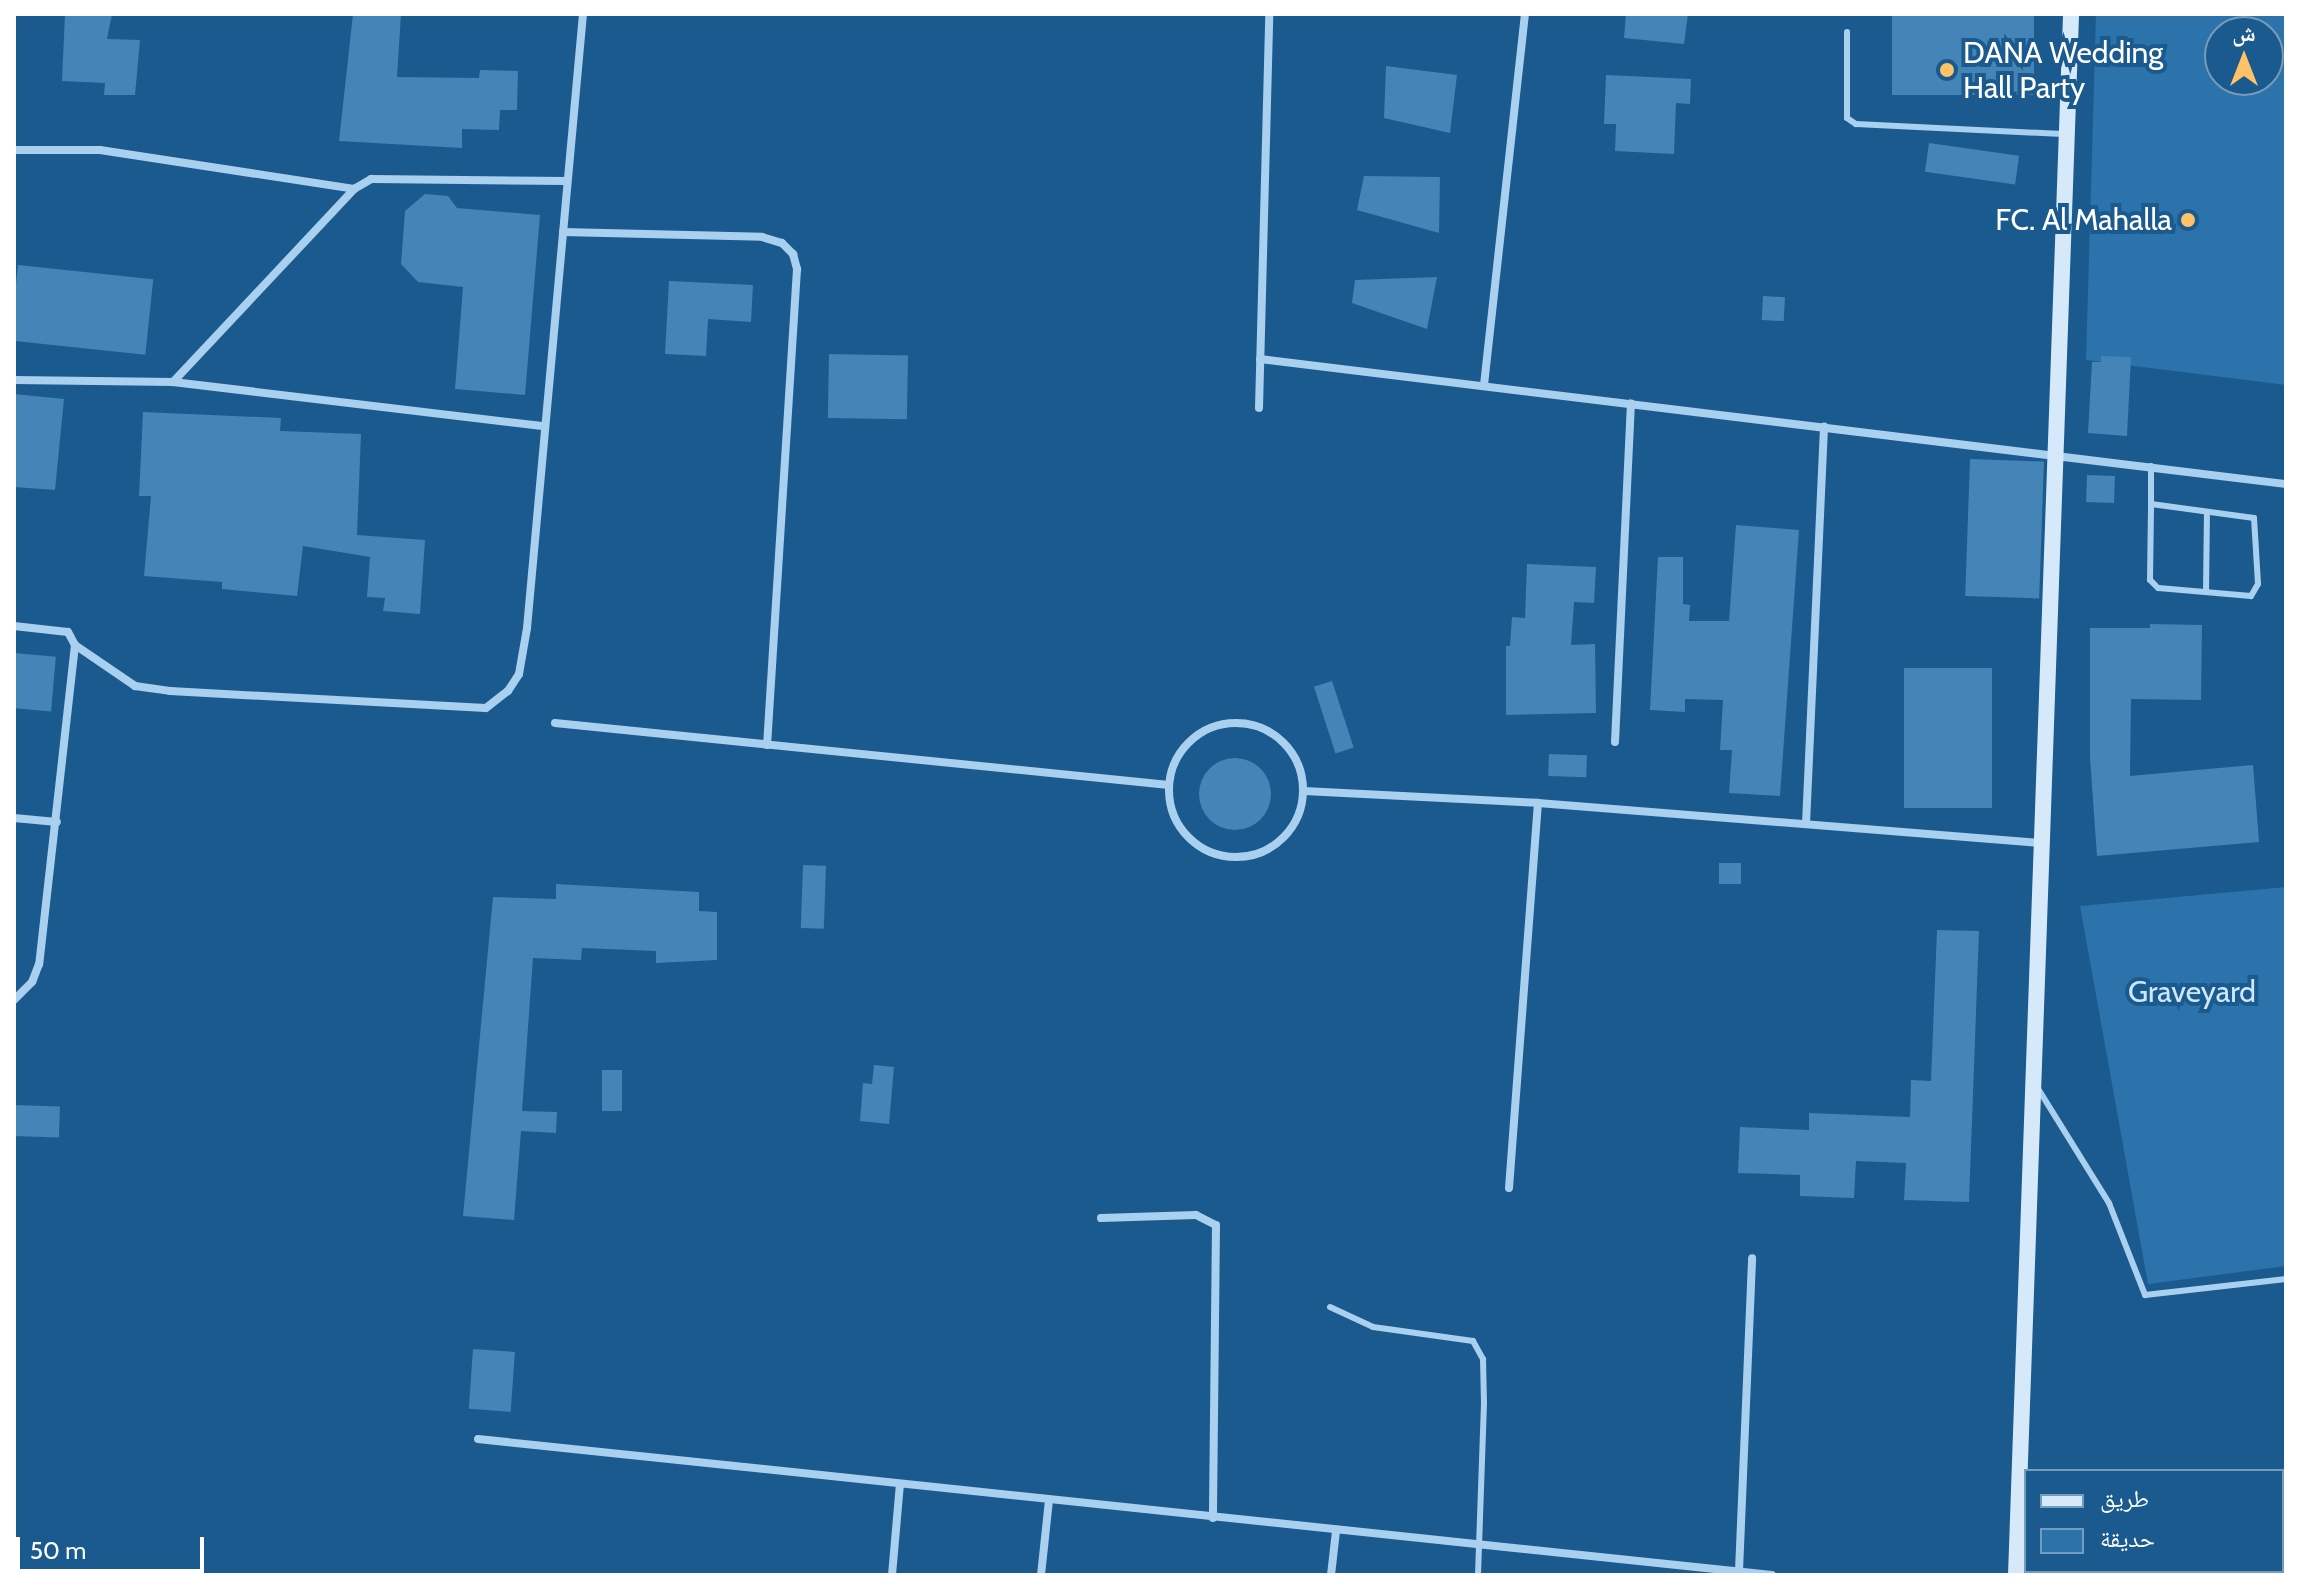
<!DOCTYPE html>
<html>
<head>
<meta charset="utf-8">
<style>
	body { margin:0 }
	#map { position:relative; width:2300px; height:1589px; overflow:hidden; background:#1b5a8e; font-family:Cabin,"Noto Naskh Arabic",sans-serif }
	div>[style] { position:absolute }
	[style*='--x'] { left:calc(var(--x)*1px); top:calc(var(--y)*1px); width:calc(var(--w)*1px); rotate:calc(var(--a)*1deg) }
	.green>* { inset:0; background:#2b73aa }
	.building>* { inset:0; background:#4484b6; transform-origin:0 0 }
	.round { border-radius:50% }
	.lane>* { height:6px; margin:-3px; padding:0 3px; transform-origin:3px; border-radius:3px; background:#a9d0ee }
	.street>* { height:8px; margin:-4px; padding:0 4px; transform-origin:4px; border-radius:4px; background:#a9d0ee }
	.street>.ring { margin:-4px; padding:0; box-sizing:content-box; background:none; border:8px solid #a9d0ee; border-radius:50% }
	.secondary>* { height:16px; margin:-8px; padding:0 8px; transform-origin:8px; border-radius:8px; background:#d6e9fa }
	.dots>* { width:22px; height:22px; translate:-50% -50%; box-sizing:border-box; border:4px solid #1b5a8e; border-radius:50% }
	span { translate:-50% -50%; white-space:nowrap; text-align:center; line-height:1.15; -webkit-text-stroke:8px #1b5a8e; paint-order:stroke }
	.poi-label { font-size:30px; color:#fff }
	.left { translate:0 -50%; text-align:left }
	.right { translate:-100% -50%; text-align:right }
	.park-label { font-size:30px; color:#cfe7fa }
	.frame { position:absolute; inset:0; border:16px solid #fff; pointer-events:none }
	.legend { position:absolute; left:2024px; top:1469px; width:260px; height:104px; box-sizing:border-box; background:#1b5a8e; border:2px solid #769cbb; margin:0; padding:10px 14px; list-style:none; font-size:24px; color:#fff }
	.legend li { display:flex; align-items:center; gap:16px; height:40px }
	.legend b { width:40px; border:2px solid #769cbb }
	.north { position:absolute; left:2204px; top:16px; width:80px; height:80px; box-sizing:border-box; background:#1b5a8e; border:2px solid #769cbb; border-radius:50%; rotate:0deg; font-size:22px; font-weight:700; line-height:32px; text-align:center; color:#fff }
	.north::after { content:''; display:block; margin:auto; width:28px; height:36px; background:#ffc266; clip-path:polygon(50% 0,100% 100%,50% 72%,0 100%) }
	.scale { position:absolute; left:16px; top:1537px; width:188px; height:36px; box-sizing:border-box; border:4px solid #fff; border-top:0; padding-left:10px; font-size:24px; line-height:28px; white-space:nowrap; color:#fff; -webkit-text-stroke:6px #1b5a8e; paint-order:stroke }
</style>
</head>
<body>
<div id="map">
	<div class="green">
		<div style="clip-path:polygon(evenodd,2096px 14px,2286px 14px,2286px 385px,2086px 360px,2096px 14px,2220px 32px,2268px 32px,2268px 80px,2220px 80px,2220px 32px)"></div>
		<div style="clip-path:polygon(2286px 887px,2286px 1266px,2148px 1284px,2080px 906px)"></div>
	</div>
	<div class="building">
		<div style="clip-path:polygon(65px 14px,112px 14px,107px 39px,140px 40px,135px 95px,104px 95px,105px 83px,62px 81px)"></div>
		<div style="clip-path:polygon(353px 14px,401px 14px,397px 77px,479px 78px,480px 70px,518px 71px,517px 110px,500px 110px,499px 130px,462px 129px,462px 148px,339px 141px)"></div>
		<div style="clip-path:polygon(1626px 14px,1688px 14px,1684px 44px,1624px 38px)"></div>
		<div style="left:1892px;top:14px;width:142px;height:81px"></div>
		<div style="clip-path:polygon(1386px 66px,1457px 75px,1450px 133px,1384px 118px)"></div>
		<div style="clip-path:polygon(1606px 75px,1691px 79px,1690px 104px,1676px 103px,1674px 154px,1615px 151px,1616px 124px,1604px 124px)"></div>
		<div style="left:1929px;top:143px;width:91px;height:29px;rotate:8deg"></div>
		<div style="clip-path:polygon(1364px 176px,1440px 177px,1439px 233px,1357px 210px)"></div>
		<div style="clip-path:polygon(425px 194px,448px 196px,457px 208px,540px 215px,525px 395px,455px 389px,463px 287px,418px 282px,401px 264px,405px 211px)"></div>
		<div style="left:18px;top:265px;width:136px;height:76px;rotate:6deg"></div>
		<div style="clip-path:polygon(1437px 277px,1427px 329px,1352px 303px,1355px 280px)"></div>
		<div style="clip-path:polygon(669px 281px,753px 285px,751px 322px,708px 319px,706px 356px,665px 354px)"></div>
		<div style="left:1763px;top:296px;width:22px;height:24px;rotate:3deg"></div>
		<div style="left:829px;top:354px;width:79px;height:64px;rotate:1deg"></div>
		<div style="clip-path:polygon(2101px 356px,2131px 357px,2127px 436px,2088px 433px,2092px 362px,2101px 362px)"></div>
		<div style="clip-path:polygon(14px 394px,64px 399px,55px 490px,14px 487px)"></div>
		<div style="clip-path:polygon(143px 412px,281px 418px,280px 431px,361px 434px,357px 535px,425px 540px,420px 614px,383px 611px,385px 598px,367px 597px,370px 557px,303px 546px,297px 596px,222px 589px,222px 582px,144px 576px,151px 496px,139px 496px)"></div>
		<div style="left:1970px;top:459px;width:74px;height:137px;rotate:2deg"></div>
		<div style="left:2087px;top:475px;width:28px;height:27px;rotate:2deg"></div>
		<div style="clip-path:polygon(1736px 525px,1799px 530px,1780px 796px,1729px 793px,1732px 750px,1720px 750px,1723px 700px,1685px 699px,1685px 712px,1650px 710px,1658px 557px,1683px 557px,1683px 604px,1690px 605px,1689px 621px,1729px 621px)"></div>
		<div style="clip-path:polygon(1527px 564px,1596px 567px,1594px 603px,1574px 602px,1571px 645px,1595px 644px,1596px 713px,1506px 715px,1506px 646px,1510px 646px,1512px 617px,1525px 618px)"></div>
		<div style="clip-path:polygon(2150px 624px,2202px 625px,2201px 700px,2131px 699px,2130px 776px,2253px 765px,2259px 842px,2097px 856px,2090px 758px,2090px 628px,2150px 628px)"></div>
		<div style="left:14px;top:653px;width:42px;height:55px;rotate:5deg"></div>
		<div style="left:1992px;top:668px;width:140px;height:88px;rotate:90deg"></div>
		<div style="left:1332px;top:681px;width:70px;height:19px;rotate:72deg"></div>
		<div style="left:1549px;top:754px;width:38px;height:22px;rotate:2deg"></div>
		<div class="round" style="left:1199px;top:758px;width:72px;height:72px"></div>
		<div style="left:1719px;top:863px;width:22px;height:21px"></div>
		<div style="left:803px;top:865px;width:23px;height:63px;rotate:2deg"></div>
		<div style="clip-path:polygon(556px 884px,699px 892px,699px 911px,717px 912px,717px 960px,656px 963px,656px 951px,582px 948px,581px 960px,533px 958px,522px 1111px,557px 1112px,556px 1133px,521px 1131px,514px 1220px,463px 1216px,493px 897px,556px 899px)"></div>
		<div style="clip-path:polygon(1937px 930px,1979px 931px,1969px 1202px,1904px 1200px,1906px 1163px,1856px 1161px,1854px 1198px,1800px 1196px,1800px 1175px,1738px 1173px,1740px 1127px,1809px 1130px,1809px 1113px,1910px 1117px,1911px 1080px,1931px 1081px)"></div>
		<div style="clip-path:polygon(874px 1065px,894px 1067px,889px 1124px,860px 1121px,863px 1083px,872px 1084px)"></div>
		<div style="left:602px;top:1070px;width:20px;height:41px"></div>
		<div style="left:14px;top:1105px;width:46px;height:31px;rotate:2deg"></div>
		<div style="left:473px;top:1349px;width:42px;height:60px;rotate:4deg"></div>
	</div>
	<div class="lane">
		<div style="--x:1847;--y:32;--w:86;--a:90"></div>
		<div style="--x:1847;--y:118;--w:11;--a:34"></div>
		<div style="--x:1856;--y:124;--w:207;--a:2.8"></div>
		<div style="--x:2151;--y:504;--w:104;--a:7.7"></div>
		<div style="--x:2254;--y:518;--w:66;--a:86.5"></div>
		<div style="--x:2258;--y:584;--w:14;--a:120"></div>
		<div style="--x:2251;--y:596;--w:93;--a:-175.1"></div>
		<div style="--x:2158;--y:588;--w:11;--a:-135"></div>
		<div style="--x:2150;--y:580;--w:76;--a:-89.2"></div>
		<div style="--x:2151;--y:504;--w:38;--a:-90"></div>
		<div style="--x:2206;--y:592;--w:80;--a:-89.3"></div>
		<div style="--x:2037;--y:1087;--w:137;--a:58.2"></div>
		<div style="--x:2109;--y:1203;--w:99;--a:68.6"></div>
		<div style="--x:2145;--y:1295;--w:142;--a:-6.5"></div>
		<div style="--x:1330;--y:1307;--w:47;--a:24.9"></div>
		<div style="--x:1373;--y:1327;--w:101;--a:8"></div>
		<div style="--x:1473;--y:1341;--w:21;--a:61"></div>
		<div style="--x:1483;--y:1359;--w:44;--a:88.7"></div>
		<div style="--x:1484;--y:1403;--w:172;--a:92"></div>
	</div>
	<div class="street">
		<div style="--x:14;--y:150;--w:86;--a:0"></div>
		<div style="--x:100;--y:150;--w:257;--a:8.7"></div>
		<div style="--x:563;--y:232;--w:199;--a:1.4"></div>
		<div style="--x:762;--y:237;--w:21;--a:17"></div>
		<div style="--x:782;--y:243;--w:16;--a:45"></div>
		<div style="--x:793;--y:254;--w:16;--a:75"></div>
		<div style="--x:797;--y:269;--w:477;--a:93.6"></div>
		<div style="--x:1260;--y:359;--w:1034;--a:6.95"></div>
		<div style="--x:14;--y:380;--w:159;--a:0.7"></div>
		<div style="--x:173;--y:382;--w:374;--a:6.8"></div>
		<div style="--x:173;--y:382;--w:265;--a:-46.8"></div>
		<div style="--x:354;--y:189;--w:20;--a:-30"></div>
		<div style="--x:371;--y:179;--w:196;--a:0.6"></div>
		<div style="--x:1484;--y:385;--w:373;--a:-83.7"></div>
		<div style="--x:1259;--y:408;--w:394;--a:-88.5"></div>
		<div style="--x:14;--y:626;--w:54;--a:6.3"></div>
		<div style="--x:68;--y:632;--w:15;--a:62"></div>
		<div style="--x:75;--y:645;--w:321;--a:96.4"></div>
		<div style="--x:39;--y:964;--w:19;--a:111"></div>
		<div style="--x:32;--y:982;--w:25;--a:135"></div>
		<div style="--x:75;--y:645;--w:73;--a:34.3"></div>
		<div style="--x:135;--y:686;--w:35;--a:8"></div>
		<div style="--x:170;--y:691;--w:316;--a:3.1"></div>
		<div style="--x:486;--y:708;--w:28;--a:-38"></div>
		<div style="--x:508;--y:691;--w:20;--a:-57"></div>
		<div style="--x:519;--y:674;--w:47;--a:-80.1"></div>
		<div style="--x:527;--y:628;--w:617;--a:-84.79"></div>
		<div style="--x:555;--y:723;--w:617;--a:5.77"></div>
		<div class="ring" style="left:1169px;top:723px;width:126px;height:126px"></div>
		<div style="--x:1615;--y:742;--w:339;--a:-87.3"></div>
		<div style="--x:1304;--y:791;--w:234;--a:2.9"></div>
		<div style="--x:1538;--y:803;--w:505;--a:4.55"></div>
		<div style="--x:14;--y:818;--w:43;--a:5.3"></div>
		<div style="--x:1806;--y:824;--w:398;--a:-87.4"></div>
		<div style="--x:1509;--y:1188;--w:386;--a:-85.7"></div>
		<div style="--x:1101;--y:1218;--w:95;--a:-1.8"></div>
		<div style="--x:1196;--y:1215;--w:22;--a:27"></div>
		<div style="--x:1216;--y:1225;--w:293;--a:90.6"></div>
		<div style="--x:478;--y:1439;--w:1301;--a:6"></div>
		<div style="--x:1739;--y:1571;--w:313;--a:-87.6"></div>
		<div style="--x:892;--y:1575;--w:91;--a:-85"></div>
		<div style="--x:1041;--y:1575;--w:75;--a:-83.9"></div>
		<div style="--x:1331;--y:1575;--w:44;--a:-83.5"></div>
	</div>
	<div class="secondary">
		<div style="--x:2016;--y:1575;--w:1562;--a:-87.98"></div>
	</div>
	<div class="dots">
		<div style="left:1947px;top:70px;background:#ffc266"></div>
		<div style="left:2188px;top:220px;background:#ffc266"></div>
	</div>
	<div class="poi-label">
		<span class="left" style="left:1963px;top:70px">DANA Wedding<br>Hall Party</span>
		<span class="right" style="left:2172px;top:220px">FC. Al Mahalla</span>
	</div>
	<div class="park-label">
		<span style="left:2192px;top:992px">Graveyard</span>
	</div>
	<div class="frame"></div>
	<ul class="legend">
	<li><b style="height:10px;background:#d6e9fa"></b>طريق</li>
	<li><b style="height:22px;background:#2b73aa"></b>حديقة</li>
	</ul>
	<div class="north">ش</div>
	<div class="scale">50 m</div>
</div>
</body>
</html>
